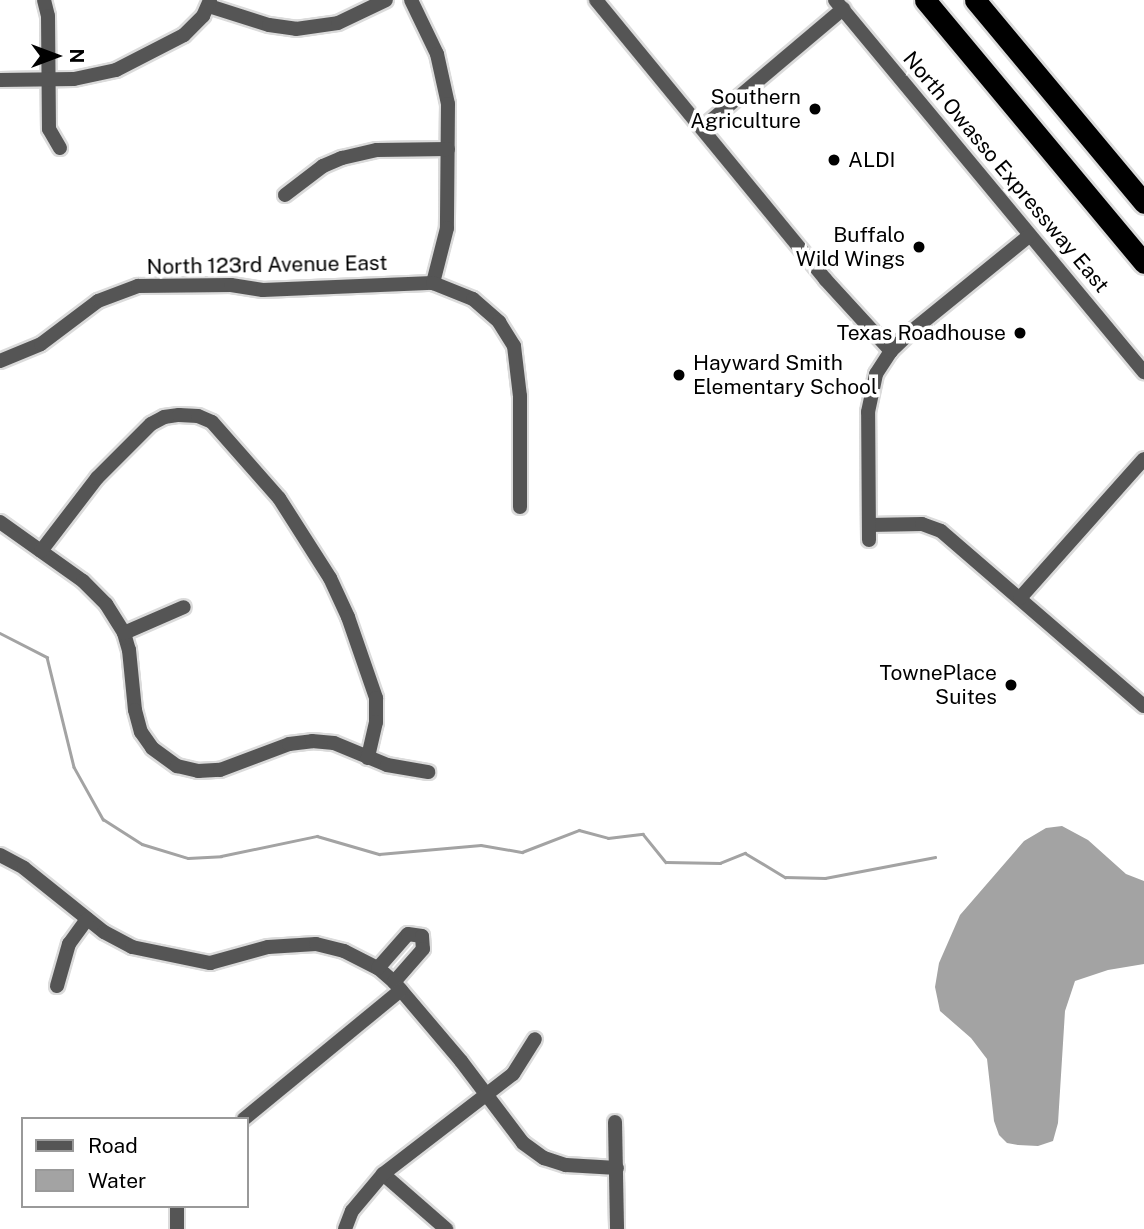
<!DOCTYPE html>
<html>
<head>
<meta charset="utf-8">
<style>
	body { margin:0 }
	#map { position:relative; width:1144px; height:1229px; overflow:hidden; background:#fff; font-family:"Public Sans",sans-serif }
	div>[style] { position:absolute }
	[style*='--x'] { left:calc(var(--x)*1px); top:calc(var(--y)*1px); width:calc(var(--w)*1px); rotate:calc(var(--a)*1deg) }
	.water>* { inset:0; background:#a3a3a3 }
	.stream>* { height:2.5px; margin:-1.25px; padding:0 1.25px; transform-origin:1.25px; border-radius:1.25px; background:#a3a3a3 }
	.roads { filter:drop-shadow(2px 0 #dbdbdb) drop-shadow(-2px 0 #dbdbdb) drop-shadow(0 2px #dbdbdb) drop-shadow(0 -2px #dbdbdb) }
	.minor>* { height:14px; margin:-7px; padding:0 7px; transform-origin:7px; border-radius:7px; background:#555 }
	.highway>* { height:21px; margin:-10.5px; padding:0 10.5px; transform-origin:10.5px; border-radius:10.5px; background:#000 }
	.dots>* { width:19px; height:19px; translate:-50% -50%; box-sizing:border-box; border:4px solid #fff; border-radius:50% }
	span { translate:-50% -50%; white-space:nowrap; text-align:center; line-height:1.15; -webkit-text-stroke:7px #fff; paint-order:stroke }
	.poi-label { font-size:21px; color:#000 }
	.right { translate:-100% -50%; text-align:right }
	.left { translate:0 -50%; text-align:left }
	.street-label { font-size:21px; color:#000 }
	.legend { position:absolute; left:21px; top:1117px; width:228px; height:91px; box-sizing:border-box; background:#fff; border:2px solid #999; margin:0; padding:9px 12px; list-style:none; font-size:21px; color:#000 }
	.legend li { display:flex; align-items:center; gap:14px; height:35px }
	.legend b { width:35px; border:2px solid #999 }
	.north { position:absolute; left:21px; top:21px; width:70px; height:70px; -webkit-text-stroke:5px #fff; paint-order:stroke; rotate:90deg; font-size:19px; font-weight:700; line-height:28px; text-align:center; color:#000 }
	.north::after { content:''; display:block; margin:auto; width:24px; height:32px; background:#000; clip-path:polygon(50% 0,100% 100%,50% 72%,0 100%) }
</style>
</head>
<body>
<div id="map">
	<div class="water">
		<div style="clip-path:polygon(1062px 826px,1088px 840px,1126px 874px,1144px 881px,1144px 964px,1108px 970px,1075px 981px,1065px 1011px,1058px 1123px,1053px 1141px,1038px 1146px,1018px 1145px,1007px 1143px,999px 1135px,994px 1121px,987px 1059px,971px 1038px,940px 1011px,935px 987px,939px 963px,960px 915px,1024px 841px,1046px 828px)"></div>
	</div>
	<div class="stream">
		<div style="--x:0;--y:633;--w:53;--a:27.1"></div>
		<div style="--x:47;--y:657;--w:113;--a:76.2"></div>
		<div style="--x:74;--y:767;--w:60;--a:60.9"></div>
		<div style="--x:103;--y:819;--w:46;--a:32.7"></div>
		<div style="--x:142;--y:844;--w:48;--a:16.9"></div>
		<div style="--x:188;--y:858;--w:33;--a:-3"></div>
		<div style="--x:221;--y:856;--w:98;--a:-11.8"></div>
		<div style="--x:317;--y:836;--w:65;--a:16.2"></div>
		<div style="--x:379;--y:854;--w:102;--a:-5"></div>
		<div style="--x:481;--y:845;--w:42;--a:9.7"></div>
		<div style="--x:522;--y:852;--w:61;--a:-21.1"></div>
		<div style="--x:579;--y:830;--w:30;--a:15"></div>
		<div style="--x:608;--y:838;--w:35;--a:-7"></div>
		<div style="--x:643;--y:834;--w:36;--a:51"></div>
		<div style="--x:666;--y:862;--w:54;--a:1.1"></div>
		<div style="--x:720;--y:863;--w:27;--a:-22"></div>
		<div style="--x:745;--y:853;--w:47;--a:31"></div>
		<div style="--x:785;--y:877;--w:40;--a:1.4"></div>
		<div style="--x:825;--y:878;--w:112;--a:-10.8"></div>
	</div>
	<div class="roads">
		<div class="minor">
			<div style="--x:44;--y:0;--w:16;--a:76"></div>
			<div style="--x:48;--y:16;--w:113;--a:89.5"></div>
			<div style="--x:49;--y:129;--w:22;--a:60"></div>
			<div style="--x:411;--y:0;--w:60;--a:64.3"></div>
			<div style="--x:437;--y:54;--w:51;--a:77.6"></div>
			<div style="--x:448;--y:104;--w:124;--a:90.5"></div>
			<div style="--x:447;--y:228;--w:57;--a:104.3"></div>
			<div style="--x:596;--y:0;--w:361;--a:50.6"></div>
			<div style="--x:825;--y:279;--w:98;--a:47.5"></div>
			<div style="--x:835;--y:0;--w:484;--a:50.3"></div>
			<div style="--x:209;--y:6;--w:63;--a:17.6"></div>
			<div style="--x:269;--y:25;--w:27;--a:8"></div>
			<div style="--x:296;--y:29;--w:42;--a:-8.1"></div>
			<div style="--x:338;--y:23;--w:53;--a:-25.6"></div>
			<div style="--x:0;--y:80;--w:74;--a:-0.8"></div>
			<div style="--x:74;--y:79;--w:43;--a:-12.1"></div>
			<div style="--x:116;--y:70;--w:76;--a:-27.2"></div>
			<div style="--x:184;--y:35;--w:27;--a:-45"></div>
			<div style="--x:203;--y:16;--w:17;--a:-66"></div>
			<div style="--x:702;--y:128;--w:185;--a:-40.2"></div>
			<div style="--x:285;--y:195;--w:48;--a:-37.3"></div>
			<div style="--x:323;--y:166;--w:21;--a:-23"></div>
			<div style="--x:342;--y:158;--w:36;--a:-13"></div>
			<div style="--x:377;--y:150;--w:71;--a:-0.8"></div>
			<div style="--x:0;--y:361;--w:44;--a:-22.5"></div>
			<div style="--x:41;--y:344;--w:71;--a:-37"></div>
			<div style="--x:98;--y:301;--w:43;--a:-20.6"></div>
			<div style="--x:138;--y:286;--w:93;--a:-0.6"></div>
			<div style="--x:231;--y:285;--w:32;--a:9"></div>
			<div style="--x:263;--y:290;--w:170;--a:-2.4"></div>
			<div style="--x:433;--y:283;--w:43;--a:21.8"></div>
			<div style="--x:473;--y:299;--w:35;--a:41"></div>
			<div style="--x:499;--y:322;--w:28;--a:58"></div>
			<div style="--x:514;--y:346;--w:50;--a:83.2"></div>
			<div style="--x:520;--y:396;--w:111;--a:90"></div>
			<div style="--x:0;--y:522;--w:102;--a:35.4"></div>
			<div style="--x:83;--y:581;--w:33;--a:45"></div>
			<div style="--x:106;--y:604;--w:34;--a:58"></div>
			<div style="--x:124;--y:633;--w:18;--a:74"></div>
			<div style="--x:129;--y:650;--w:60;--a:84.3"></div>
			<div style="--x:135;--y:710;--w:23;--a:75"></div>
			<div style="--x:141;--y:732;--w:19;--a:55"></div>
			<div style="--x:152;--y:748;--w:31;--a:36"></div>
			<div style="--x:177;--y:766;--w:22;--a:13"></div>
			<div style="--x:198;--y:771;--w:22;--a:-3"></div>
			<div style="--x:220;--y:770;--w:74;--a:-20.6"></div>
			<div style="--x:289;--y:744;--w:23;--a:-7"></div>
			<div style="--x:312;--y:741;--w:22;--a:5"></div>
			<div style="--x:334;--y:743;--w:57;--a:22.5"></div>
			<div style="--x:387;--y:765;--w:42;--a:9.7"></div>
			<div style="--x:869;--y:525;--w:53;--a:-1.1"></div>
			<div style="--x:922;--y:524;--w:20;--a:20"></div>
			<div style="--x:941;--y:531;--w:268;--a:40.8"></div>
			<div style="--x:869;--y:540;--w:128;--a:-90.4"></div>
			<div style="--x:868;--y:412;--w:39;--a:-78"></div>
			<div style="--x:876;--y:374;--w:27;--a:-57"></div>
			<div style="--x:891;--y:351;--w:29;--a:-44"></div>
			<div style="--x:912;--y:331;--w:151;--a:-39.1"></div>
			<div style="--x:41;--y:551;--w:92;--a:-52.5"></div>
			<div style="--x:97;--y:478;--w:76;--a:-45"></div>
			<div style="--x:151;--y:424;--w:15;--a:-28"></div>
			<div style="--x:164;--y:417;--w:15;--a:-8"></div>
			<div style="--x:179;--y:415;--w:19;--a:3"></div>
			<div style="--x:198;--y:416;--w:15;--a:23"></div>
			<div style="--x:212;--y:422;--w:101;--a:48.6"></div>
			<div style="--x:279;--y:498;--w:95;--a:57.5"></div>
			<div style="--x:330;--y:578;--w:43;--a:65.2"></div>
			<div style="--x:348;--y:617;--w:86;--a:70.9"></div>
			<div style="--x:376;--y:698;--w:24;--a:90"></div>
			<div style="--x:376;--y:722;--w:37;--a:103"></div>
			<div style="--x:1020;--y:598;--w:186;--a:-48.3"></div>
			<div style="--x:124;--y:633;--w:65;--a:-23.4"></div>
			<div style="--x:0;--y:855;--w:27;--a:28"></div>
			<div style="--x:24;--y:868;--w:102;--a:38.7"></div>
			<div style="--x:104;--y:932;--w:32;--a:28"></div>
			<div style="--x:132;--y:947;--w:80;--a:11.6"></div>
			<div style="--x:210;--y:963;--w:60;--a:-15.4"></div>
			<div style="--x:268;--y:947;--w:48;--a:-3.6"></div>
			<div style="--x:316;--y:944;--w:29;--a:14"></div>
			<div style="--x:344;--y:951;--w:38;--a:27"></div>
			<div style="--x:378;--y:968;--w:21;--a:41"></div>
			<div style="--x:394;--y:982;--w:104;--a:49.7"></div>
			<div style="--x:461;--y:1061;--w:103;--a:52.9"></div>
			<div style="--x:523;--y:1143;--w:26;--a:36"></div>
			<div style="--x:544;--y:1158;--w:23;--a:18"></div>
			<div style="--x:566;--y:1165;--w:51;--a:3.4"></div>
			<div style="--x:378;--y:968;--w:45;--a:-48.6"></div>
			<div style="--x:408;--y:934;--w:14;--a:8"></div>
			<div style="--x:422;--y:936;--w:13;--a:86"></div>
			<div style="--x:423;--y:949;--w:44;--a:131.3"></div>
			<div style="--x:57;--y:986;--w:44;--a:-74.1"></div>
			<div style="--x:69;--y:944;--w:31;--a:-54"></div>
			<div style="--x:244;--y:1119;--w:203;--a:-39.4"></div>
			<div style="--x:615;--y:1122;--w:107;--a:88.9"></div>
			<div style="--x:383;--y:1174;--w:84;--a:41.1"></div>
			<div style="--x:177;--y:1229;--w:23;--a:-90"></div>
			<div style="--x:345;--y:1229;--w:19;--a:-69"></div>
			<div style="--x:352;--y:1211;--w:48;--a:-50"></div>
			<div style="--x:383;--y:1174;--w:164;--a:-37.6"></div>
			<div style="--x:513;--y:1074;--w:41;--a:-57.8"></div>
		</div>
		<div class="highway">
			<div style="--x:925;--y:0;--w:342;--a:50.2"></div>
			<div style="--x:975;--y:0;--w:264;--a:50.2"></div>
		</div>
	</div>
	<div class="dots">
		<div style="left:815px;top:109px;background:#000"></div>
		<div style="left:834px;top:160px;background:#000"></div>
		<div style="left:919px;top:247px;background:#000"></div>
		<div style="left:1020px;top:333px;background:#000"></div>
		<div style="left:679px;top:375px;background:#000"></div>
		<div style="left:1011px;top:685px;background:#000"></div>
	</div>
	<div class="poi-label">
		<span class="right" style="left:801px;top:109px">Southern<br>Agriculture</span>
		<span class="left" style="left:848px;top:160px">ALDI</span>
		<span class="right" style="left:905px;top:247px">Buffalo<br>Wild Wings</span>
		<span class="right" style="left:1006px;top:333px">Texas Roadhouse</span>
		<span class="left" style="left:693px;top:375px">Hayward Smith<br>Elementary School</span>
		<span class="right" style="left:997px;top:685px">TownePlace<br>Suites</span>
	</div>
	<div class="street-label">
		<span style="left:1006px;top:172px;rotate:50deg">North Owasso Expressway East</span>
		<span style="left:267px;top:265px;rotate:-1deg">North 123rd Avenue East</span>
	</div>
	<ul class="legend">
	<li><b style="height:9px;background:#555"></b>Road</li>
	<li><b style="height:19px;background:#a3a3a3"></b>Water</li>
	</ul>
	<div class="north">N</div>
</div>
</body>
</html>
